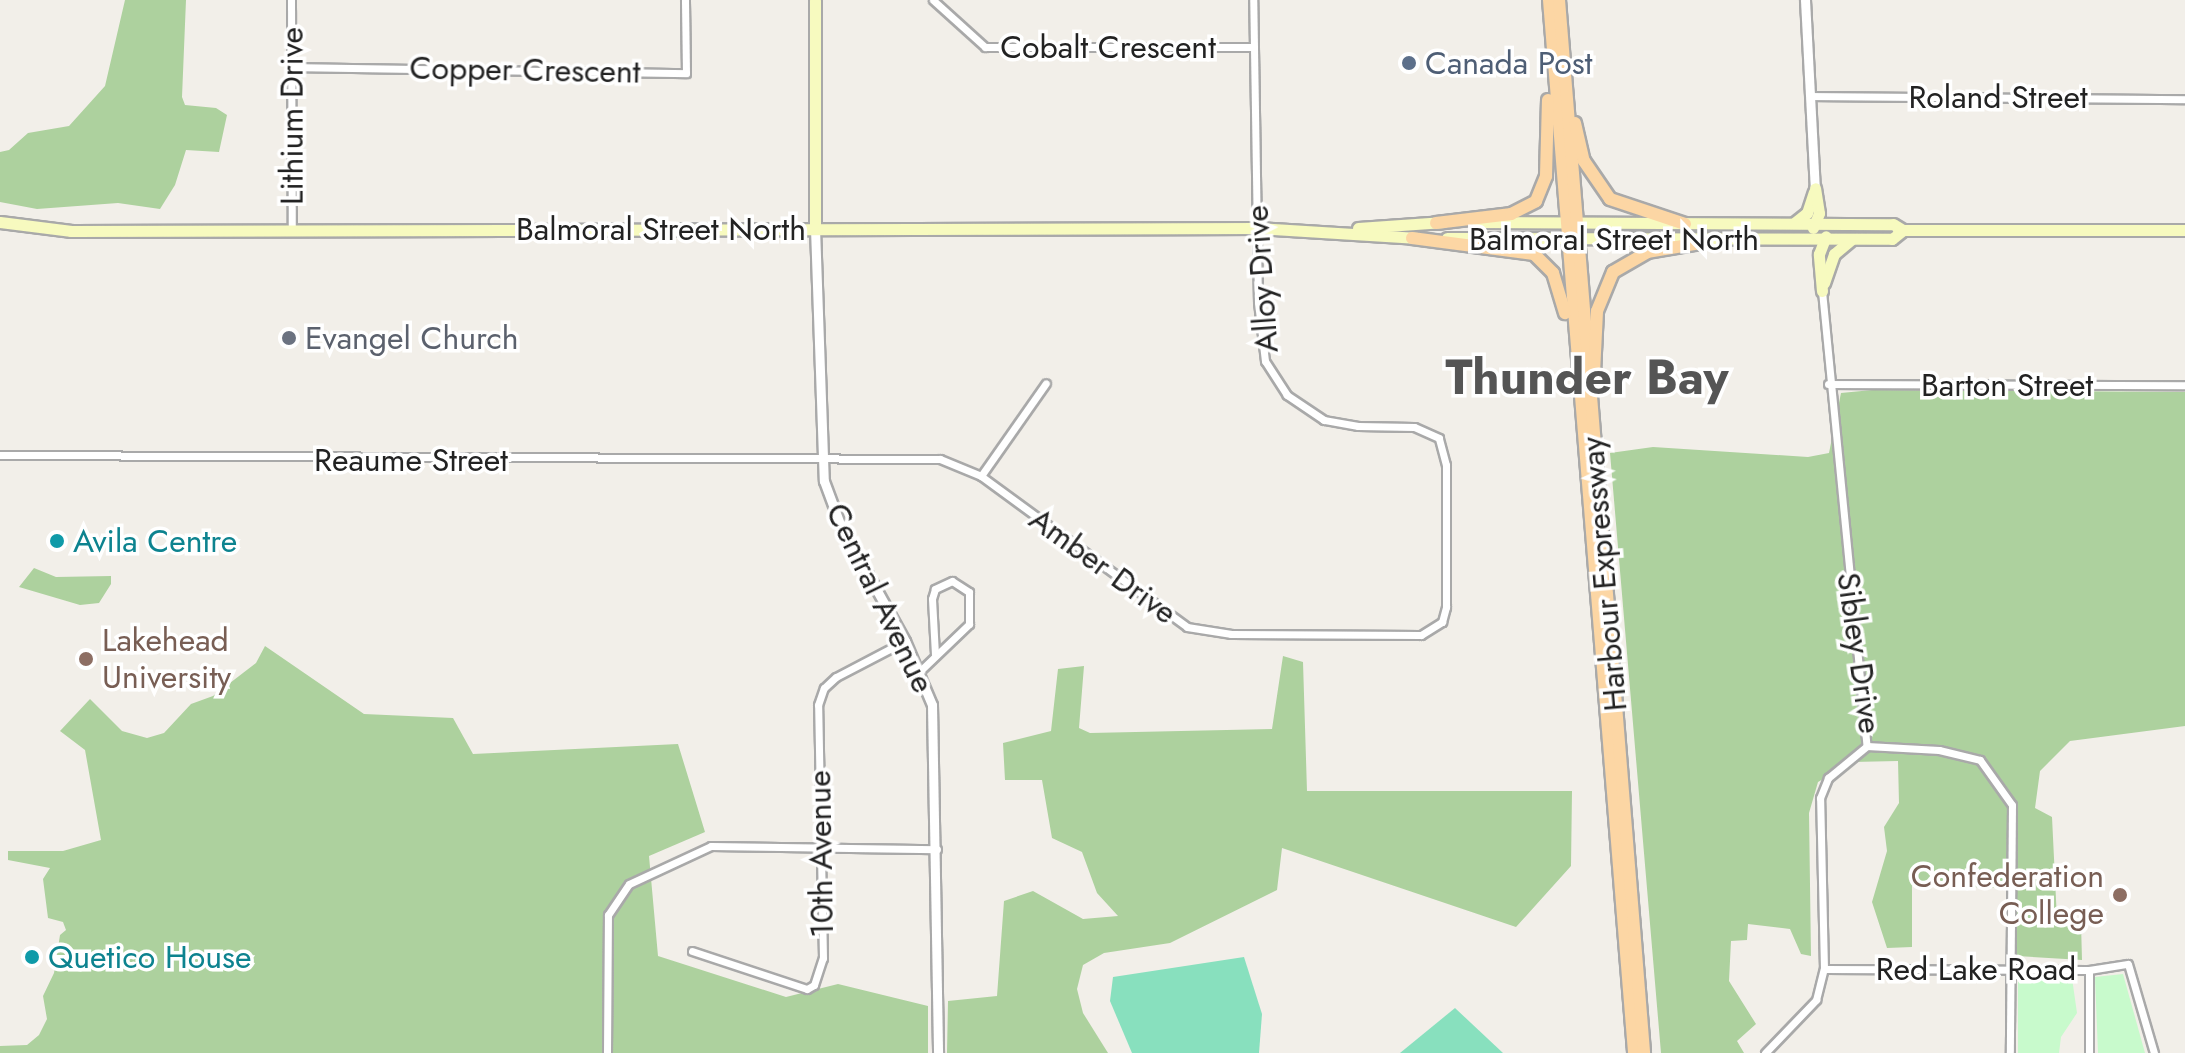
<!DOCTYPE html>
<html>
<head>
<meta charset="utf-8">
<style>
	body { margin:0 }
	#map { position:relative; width:2185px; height:1053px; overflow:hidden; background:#f2efe9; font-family:Jost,sans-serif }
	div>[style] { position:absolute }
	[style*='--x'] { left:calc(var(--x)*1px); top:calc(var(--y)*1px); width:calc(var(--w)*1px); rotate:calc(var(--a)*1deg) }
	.forest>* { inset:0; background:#add19e }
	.park>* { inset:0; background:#c8facc }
	.pitch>* { inset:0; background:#88e0be }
	.roads { filter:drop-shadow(2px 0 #a9a9a9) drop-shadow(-2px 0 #a9a9a9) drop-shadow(0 2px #a9a9a9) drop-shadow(0 -2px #a9a9a9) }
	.minor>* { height:7px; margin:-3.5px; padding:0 3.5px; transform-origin:3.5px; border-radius:3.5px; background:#fff }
	.tertiary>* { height:9px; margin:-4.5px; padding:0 4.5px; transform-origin:4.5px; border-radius:4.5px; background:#fff }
	.secondary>* { height:11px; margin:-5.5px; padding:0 5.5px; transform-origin:5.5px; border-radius:5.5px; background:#f7fabf }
	.primary>* { height:12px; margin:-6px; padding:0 6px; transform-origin:6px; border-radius:6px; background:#fcd6a4 }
	.dots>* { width:22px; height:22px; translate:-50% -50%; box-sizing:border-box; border:4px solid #fff; border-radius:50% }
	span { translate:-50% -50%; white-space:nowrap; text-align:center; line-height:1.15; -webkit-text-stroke:7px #fff; paint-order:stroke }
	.street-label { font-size:32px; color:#222 }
	.service-label { font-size:32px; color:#4e5e75 }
	.left { translate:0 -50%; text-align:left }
	.worship-label { font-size:32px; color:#5b616d }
	.culture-label { font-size:32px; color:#0d838f }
	.education-label { font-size:32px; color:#785e54 }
	.right { translate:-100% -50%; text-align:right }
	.town-label { font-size:48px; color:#555; font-weight:700 }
</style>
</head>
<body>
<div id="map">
	<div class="forest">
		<div style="clip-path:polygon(125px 0,186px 0,182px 97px,185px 105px,216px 108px,227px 115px,219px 152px,186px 150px,175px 185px,160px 209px,118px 203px,37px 209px,0 202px,0 152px,9px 150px,28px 133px,69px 126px,105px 86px)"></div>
		<div style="clip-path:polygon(1872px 390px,2185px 392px,2185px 726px,2070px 741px,2040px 771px,2035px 808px,2052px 817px,2057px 920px,2081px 923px,2082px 960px,2017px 956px,2013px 888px,1912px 886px,1912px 947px,1887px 948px,1872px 902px,1887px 851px,1884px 827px,1899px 803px,1898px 761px,1852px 762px,1818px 782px,1809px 813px,1811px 956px,1801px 954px,1790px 929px,1748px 924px,1747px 940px,1731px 941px,1729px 981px,1756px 1024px,1737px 1041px,1744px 1053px,1661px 1053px,1610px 453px,1653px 447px,1808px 457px,1829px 453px,1841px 393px)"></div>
		<div style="clip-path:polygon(34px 568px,56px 577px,111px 576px,111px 584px,99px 603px,80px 605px,19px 587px)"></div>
		<div style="clip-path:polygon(265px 646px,364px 714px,453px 718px,473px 754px,678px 744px,705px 832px,649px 856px,658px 956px,786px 997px,838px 984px,928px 1006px,928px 1053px,0 1053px,0 1046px,27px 1045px,39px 1035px,47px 1019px,43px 996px,54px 973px,60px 935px,66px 930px,63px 922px,48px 918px,43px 879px,50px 868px,8px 860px,8px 851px,63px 851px,101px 840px,85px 750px,60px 731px,90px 699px,122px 731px,147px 738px,164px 733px,191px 704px,213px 696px,256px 663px)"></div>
		<div style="clip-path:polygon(1283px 656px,1303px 662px,1307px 791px,1572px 791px,1571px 866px,1516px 927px,1282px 848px,1277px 890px,1170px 943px,1104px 953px,1083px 965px,1077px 989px,1083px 1013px,1108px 1053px,947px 1053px,948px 1001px,997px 996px,1004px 901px,1033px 891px,1083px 919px,1118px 916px,1097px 893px,1082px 852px,1052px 838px,1042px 780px,1005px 780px,1003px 743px,1051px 731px,1058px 669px,1084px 666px,1079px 728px,1090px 733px,1272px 729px)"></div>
	</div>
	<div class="park">
		<div style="clip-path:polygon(2123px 974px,2145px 1053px,2098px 1053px,2095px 977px)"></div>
		<div style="clip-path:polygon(2072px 978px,2077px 1013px,2061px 1037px,2059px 1053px,2018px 1053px,2018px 981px)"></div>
	</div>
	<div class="pitch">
		<div style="clip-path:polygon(1244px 957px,1262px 1014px,1259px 1053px,1132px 1053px,1110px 1001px,1113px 977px)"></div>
		<div style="clip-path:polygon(1455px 1008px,1503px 1053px,1400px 1053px)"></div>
	</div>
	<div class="roads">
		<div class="minor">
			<div style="--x:291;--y:0;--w:231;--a:89.8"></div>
			<div style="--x:933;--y:0;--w:70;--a:42.1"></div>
			<div style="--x:985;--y:47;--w:269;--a:0"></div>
			<div style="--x:291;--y:67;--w:395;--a:0.9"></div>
			<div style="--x:686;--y:73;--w:73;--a:-90.8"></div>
			<div style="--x:1810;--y:96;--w:375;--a:0.5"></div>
			<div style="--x:1822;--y:291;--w:457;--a:84.4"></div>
			<div style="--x:1828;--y:384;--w:357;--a:0.2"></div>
			<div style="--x:0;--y:455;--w:940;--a:0.24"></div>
			<div style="--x:940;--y:459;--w:44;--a:22.5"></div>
			<div style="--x:981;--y:476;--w:255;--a:36.2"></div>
			<div style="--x:1187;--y:627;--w:45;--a:9"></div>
			<div style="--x:1231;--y:634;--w:190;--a:0.3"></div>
			<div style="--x:1421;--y:635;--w:25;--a:-32"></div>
			<div style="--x:1442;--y:622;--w:16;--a:-75"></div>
			<div style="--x:1446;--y:607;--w:142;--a:-90"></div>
			<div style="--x:1446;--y:465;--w:28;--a:-105"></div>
			<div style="--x:1439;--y:438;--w:27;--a:-156"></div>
			<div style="--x:1414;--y:427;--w:56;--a:-179"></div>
			<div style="--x:1358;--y:426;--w:35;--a:-170"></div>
			<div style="--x:1324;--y:420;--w:45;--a:-146"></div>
			<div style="--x:1287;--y:395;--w:40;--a:-122.9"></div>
			<div style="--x:1265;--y:361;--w:59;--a:-96.8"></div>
			<div style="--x:1258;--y:302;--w:302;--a:-90.9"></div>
			<div style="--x:981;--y:476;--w:113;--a:-55"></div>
			<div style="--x:920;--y:671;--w:68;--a:-43.8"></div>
			<div style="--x:969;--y:624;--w:32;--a:-90"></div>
			<div style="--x:969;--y:592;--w:20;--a:-147"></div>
			<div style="--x:952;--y:581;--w:19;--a:155"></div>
			<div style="--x:935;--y:589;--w:10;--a:107"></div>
			<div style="--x:932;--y:599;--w:56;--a:86.9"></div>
			<div style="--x:1867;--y:746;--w:72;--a:3.2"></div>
			<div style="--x:1939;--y:750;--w:42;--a:13.7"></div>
			<div style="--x:1980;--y:760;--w:55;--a:54.6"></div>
			<div style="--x:2012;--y:805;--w:248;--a:90.5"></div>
			<div style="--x:692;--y:951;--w:121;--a:18.3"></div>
			<div style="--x:807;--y:989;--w:8;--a:-30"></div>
			<div style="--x:814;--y:985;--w:28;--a:-72"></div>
			<div style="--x:823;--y:958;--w:253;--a:-91.1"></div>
			<div style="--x:818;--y:705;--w:18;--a:-71"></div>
			<div style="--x:824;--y:688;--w:16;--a:-43"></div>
			<div style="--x:836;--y:677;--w:78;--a:-27.6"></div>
			<div style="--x:1824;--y:969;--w:265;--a:0.2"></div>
			<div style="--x:2089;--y:970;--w:39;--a:-9"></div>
			<div style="--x:2128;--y:964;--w:93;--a:73.7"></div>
			<div style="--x:2089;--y:970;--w:83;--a:90"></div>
			<div style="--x:607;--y:1053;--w:138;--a:-89.6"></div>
			<div style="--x:608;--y:915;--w:37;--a:-56"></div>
			<div style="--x:629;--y:884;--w:90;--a:-24.9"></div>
			<div style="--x:711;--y:846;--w:226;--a:0.8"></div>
			<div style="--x:1765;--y:1053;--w:74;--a:-46.1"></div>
			<div style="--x:1816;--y:1000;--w:32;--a:-76"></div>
			<div style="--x:1824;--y:969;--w:171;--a:-91.3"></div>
			<div style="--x:1820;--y:798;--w:22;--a:-68"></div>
			<div style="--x:1828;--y:778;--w:50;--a:-39.4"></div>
		</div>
		<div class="tertiary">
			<div style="--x:1805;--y:0;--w:188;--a:87"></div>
			<div style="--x:815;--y:228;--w:253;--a:88"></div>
			<div style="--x:824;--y:481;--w:46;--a:69.6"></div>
			<div style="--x:840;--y:524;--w:134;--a:60.9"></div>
			<div style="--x:905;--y:641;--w:69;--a:67.1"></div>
			<div style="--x:932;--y:705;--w:348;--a:89"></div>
		</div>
		<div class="secondary">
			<div style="--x:815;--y:0;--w:228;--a:90"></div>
			<div style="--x:0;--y:222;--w:72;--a:7.2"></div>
			<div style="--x:71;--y:231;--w:1186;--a:-0.14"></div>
			<div style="--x:1257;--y:228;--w:161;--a:3.6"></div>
			<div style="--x:1477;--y:222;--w:416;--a:0.3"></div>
			<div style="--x:1893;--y:224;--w:12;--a:31"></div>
			<div style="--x:1794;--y:223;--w:16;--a:-38"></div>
			<div style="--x:1807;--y:213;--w:22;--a:-72"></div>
			<div style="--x:1358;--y:228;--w:86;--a:-4"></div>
			<div style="--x:1813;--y:228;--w:16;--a:-68"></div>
			<div style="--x:1819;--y:213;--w:25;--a:-99"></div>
			<div style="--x:1898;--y:230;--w:287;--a:0"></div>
			<div style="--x:1447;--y:238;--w:445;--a:0.1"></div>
			<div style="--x:1892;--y:239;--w:14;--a:-39"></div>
			<div style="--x:1824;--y:283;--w:31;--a:-71"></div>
			<div style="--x:1834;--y:254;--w:23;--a:-40"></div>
			<div style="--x:1822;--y:291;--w:37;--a:-95"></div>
			<div style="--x:1819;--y:254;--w:19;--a:-69"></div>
		</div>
		<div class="primary">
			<div style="--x:1549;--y:0;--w:1056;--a:85.38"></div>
			<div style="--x:1559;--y:0;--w:1056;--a:85.38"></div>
			<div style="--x:1575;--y:123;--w:39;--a:77"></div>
			<div style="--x:1584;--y:161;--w:46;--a:55.6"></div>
			<div style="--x:1610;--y:199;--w:79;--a:18.4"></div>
			<div style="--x:1436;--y:223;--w:76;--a:-6.8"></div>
			<div style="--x:1511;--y:214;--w:28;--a:-27"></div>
			<div style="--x:1536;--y:201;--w:27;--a:-68"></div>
			<div style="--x:1546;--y:176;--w:76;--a:-88.5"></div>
			<div style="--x:1412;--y:238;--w:123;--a:7.5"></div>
			<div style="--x:1534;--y:254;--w:27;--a:45"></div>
			<div style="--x:1553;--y:273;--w:42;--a:73.3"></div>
			<div style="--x:1594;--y:373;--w:62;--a:-87.2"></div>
			<div style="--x:1597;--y:311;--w:42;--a:-67.7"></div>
			<div style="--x:1613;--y:272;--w:39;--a:-30"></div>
			<div style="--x:1647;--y:252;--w:60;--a:-9.6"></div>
		</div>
	</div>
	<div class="dots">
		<div style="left:1409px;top:63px;background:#5c6f8a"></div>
		<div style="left:289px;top:338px;background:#6b7280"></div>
		<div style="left:57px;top:541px;background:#0f9aa8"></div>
		<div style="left:86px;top:659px;background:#8d6e63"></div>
		<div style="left:2120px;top:895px;background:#8d6e63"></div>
		<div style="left:32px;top:957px;background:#0f9aa8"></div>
	</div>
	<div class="street-label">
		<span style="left:1108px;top:47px">Cobalt Crescent</span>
		<span style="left:525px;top:70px;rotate:1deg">Copper Crescent</span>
		<span style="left:1998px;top:97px">Roland Street</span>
		<span style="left:292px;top:116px;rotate:-90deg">Lithium Drive</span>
		<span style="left:661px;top:229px">Balmoral Street North</span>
		<span style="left:1614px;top:239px">Balmoral Street North</span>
		<span style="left:1262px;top:279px;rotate:-94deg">Alloy Drive</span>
		<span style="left:2007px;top:385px">Barton Street</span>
		<span style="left:411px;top:460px">Reaume Street</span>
		<span style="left:1103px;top:566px;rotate:36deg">Amber Drive</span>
		<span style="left:1604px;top:574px;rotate:-95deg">Harbour Expressway</span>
		<span style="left:880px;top:598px;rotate:64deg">Central Avenue</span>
		<span style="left:1859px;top:653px;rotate:82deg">Sibley Drive</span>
		<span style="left:821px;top:854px;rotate:-91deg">10th Avenue</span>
		<span style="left:1976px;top:969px">Red Lake Road</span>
	</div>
	<div class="service-label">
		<span class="left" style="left:1425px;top:63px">Canada Post</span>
	</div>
	<div class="worship-label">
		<span class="left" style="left:305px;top:338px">Evangel Church</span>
	</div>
	<div class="culture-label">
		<span class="left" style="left:73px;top:541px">Avila Centre</span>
		<span class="left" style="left:48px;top:957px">Quetico House</span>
	</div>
	<div class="education-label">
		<span class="left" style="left:102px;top:659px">Lakehead<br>University</span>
		<span class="right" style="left:2104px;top:895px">Confederation<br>College</span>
	</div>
	<div class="town-label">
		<span style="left:1587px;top:378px">Thunder Bay</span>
	</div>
</div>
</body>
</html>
